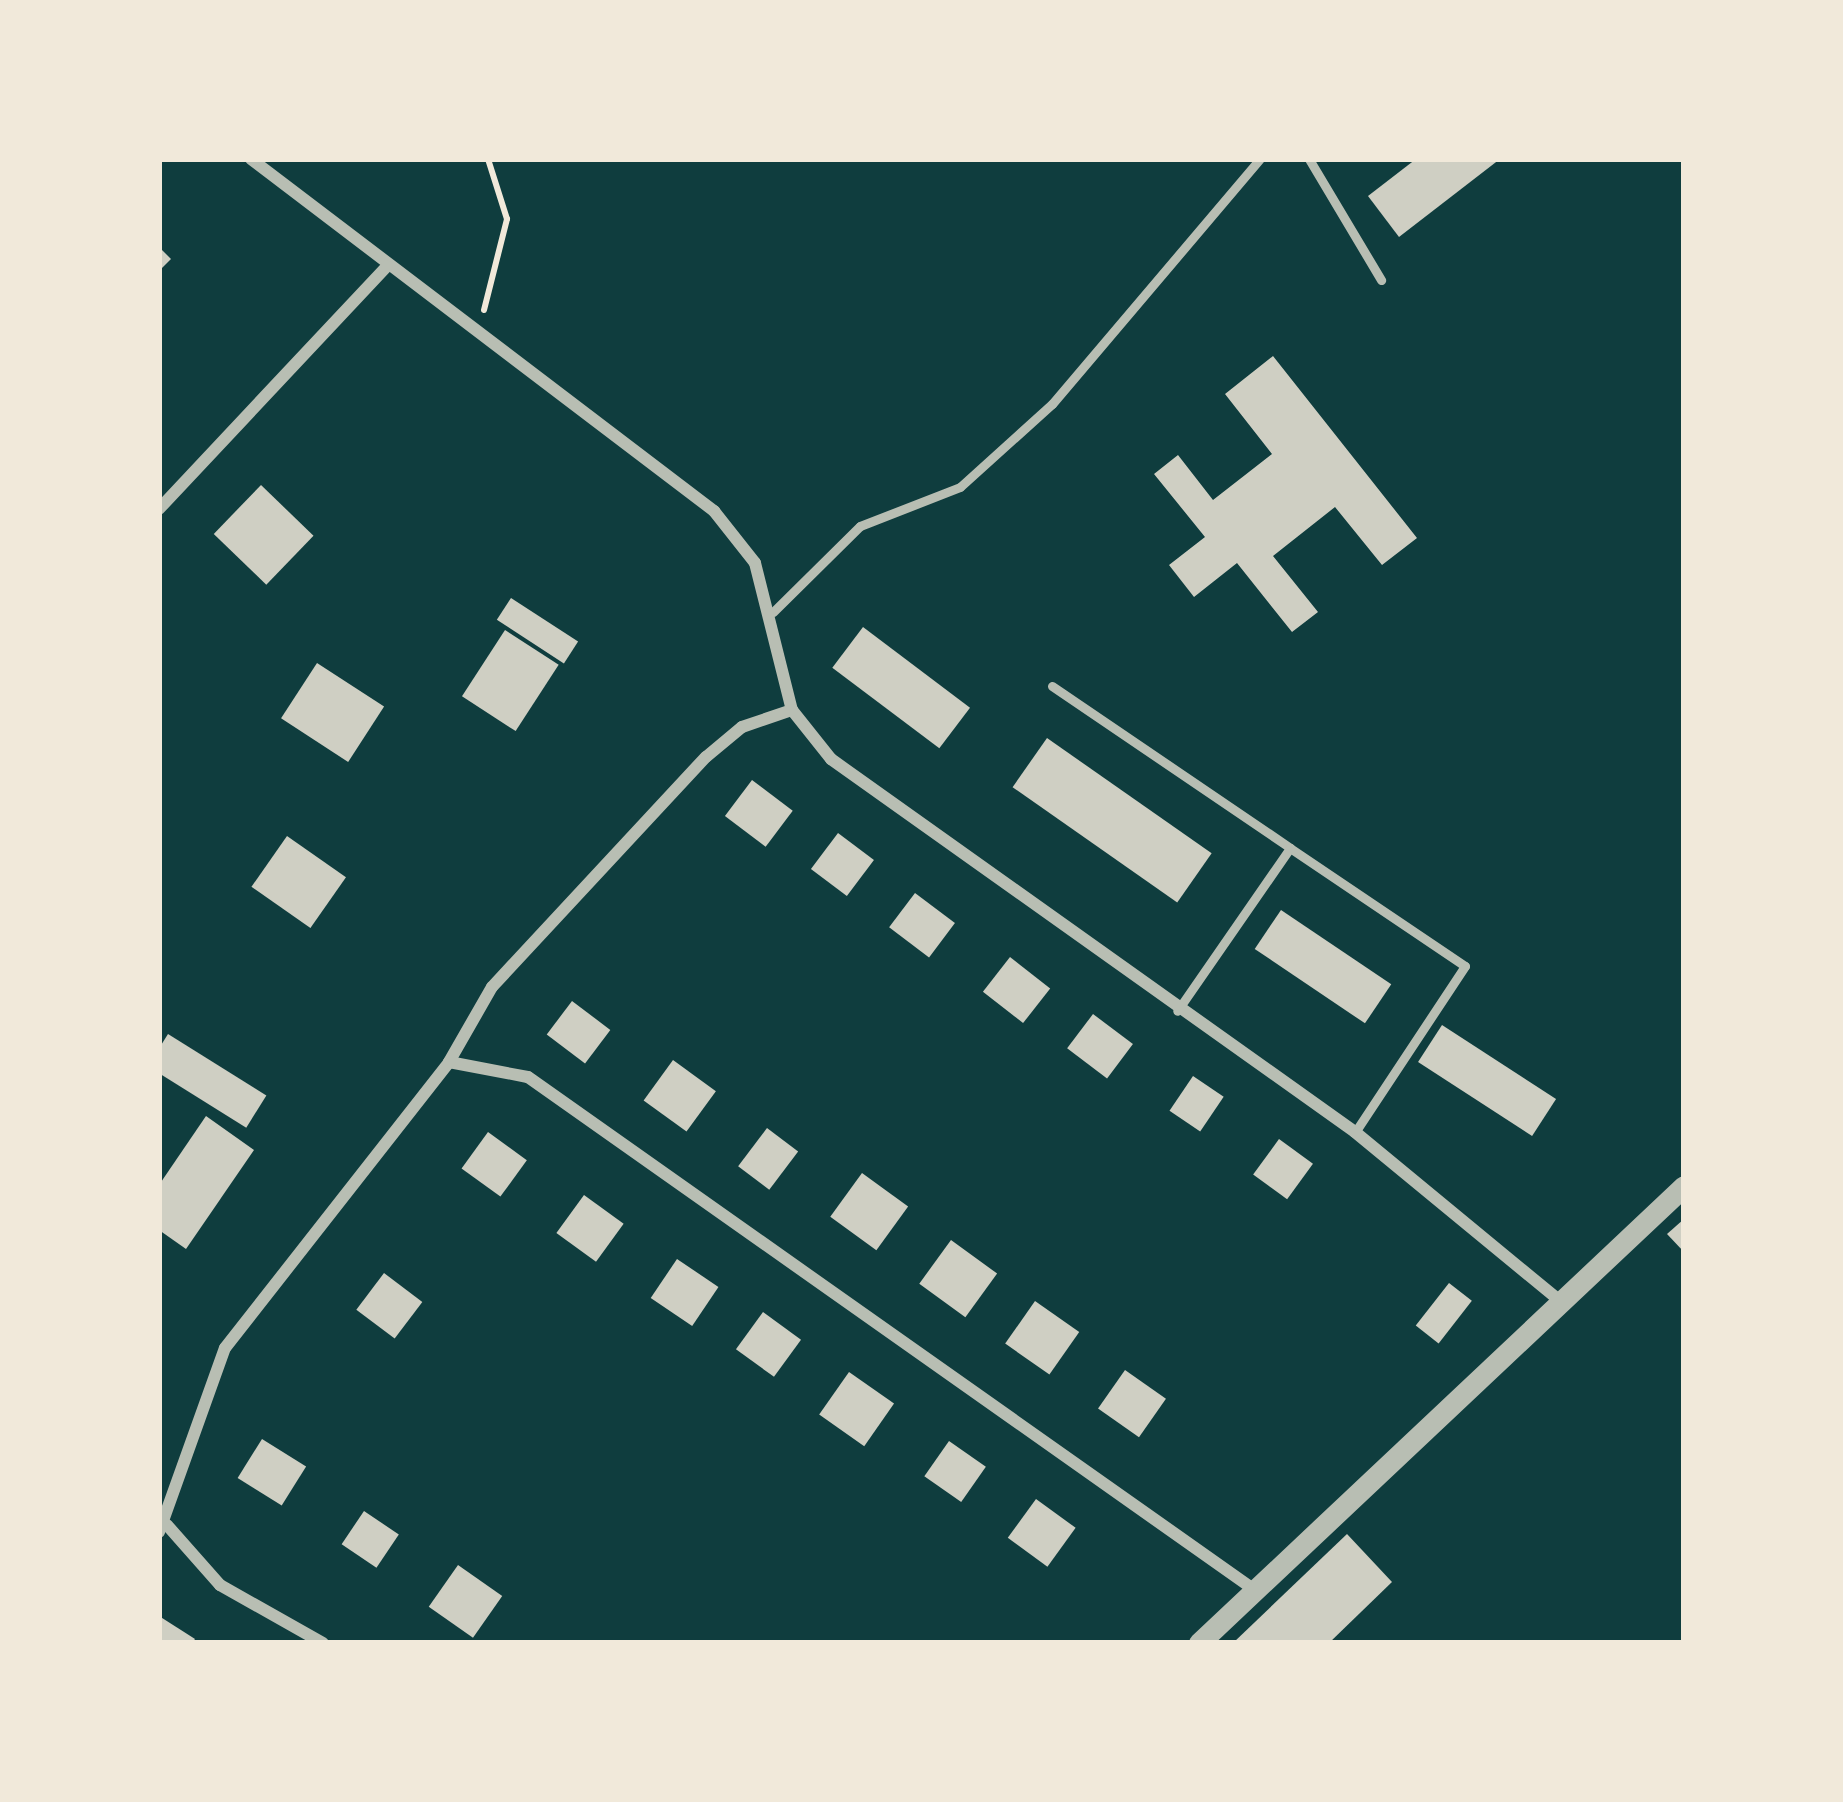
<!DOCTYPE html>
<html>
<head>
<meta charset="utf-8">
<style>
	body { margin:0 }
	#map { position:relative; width:1843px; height:1802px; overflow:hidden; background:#0f3d3e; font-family:Arial,sans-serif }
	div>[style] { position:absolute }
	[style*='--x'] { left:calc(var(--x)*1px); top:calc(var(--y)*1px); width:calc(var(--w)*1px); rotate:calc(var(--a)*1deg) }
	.building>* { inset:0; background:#cfcfc3; transform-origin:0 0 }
	.path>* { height:6px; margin:-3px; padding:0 3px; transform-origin:3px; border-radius:3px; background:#f1e9da }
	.service>* { height:9px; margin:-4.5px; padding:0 4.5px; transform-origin:4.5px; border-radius:4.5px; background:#b8beb3 }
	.minor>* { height:12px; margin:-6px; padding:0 6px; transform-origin:6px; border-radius:6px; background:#b8beb3 }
	.tertiary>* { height:21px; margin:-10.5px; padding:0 10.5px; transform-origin:10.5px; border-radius:10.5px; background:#b8beb3 }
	span { translate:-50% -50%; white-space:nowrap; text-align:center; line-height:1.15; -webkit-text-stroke:9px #f1e9da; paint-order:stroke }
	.frame { position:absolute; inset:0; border:162px solid #f1e9da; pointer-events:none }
</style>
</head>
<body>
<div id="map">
	<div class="building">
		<div style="clip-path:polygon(1416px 159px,1500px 159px,1399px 237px,1368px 196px)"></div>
		<div style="clip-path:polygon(159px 247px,171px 259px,159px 271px)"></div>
		<div style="clip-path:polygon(1273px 356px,1417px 538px,1382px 565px,1335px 507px,1273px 556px,1318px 612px,1292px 632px,1237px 563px,1194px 597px,1169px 565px,1205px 537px,1154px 474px,1178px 455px,1213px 500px,1272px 454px,1225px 394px)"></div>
		<div style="left:261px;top:485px;width:73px;height:68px;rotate:44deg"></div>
		<div style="left:511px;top:598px;width:80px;height:26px;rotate:33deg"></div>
		<div style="left:863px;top:627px;width:134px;height:51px;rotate:37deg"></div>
		<div style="left:505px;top:630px;width:64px;height:79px;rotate:33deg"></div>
		<div style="left:317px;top:663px;width:80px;height:66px;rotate:33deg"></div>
		<div style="left:1047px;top:738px;width:201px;height:60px;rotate:35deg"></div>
		<div style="left:752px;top:780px;width:51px;height:45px;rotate:37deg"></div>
		<div style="left:838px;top:833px;width:45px;height:45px;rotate:37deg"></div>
		<div style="left:287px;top:836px;width:72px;height:62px;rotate:35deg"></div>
		<div style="left:915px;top:893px;width:50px;height:43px;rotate:37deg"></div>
		<div style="left:1281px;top:910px;width:133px;height:47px;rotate:34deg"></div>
		<div style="left:1010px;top:957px;width:51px;height:44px;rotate:38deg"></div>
		<div style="left:572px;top:1001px;width:48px;height:42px;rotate:37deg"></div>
		<div style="left:1093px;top:1014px;width:50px;height:43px;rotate:37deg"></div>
		<div style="left:1442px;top:1025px;width:136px;height:44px;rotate:33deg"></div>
		<div style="left:168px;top:1034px;width:116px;height:38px;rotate:32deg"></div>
		<div style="left:673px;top:1060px;width:53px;height:50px;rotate:36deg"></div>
		<div style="left:1193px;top:1076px;width:37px;height:42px;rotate:34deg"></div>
		<div style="clip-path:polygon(206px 1116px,254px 1150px,186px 1249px,159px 1230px,159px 1185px)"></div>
		<div style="left:767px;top:1128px;width:39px;height:48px;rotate:37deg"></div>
		<div style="left:488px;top:1132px;width:48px;height:45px;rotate:36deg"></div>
		<div style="left:1279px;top:1139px;width:42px;height:44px;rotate:36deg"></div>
		<div style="left:862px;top:1173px;width:57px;height:54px;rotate:36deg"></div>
		<div style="left:584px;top:1195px;width:49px;height:47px;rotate:36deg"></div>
		<div style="clip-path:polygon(1684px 1219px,1684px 1252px,1667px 1234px)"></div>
		<div style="left:951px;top:1240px;width:57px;height:54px;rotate:36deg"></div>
		<div style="left:677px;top:1259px;width:50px;height:47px;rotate:34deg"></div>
		<div style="left:384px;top:1273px;width:48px;height:46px;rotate:37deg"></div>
		<div style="left:1449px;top:1283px;width:29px;height:54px;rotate:38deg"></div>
		<div style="left:1035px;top:1301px;width:54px;height:52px;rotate:35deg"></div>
		<div style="left:763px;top:1312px;width:47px;height:46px;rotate:36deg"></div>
		<div style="left:1125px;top:1370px;width:50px;height:47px;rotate:35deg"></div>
		<div style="left:849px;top:1372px;width:55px;height:52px;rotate:35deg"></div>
		<div style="left:262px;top:1439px;width:52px;height:46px;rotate:32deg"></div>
		<div style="left:949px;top:1441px;width:45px;height:43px;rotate:35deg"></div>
		<div style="left:1036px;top:1499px;width:49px;height:48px;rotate:36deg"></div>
		<div style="left:364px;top:1511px;width:42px;height:40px;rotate:34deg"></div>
		<div style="clip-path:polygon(1347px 1534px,1392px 1582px,1329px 1643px,1233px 1643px)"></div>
		<div style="left:458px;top:1565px;width:54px;height:51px;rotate:35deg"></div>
		<div style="clip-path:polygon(159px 1616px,195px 1639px,192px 1643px,159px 1643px)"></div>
	</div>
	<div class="path">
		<div style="--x:484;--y:310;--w:94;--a:-75.8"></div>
		<div style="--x:507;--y:219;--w:63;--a:-107.6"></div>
	</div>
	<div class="service">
		<div style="--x:1309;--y:159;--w:141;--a:59.2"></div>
		<div style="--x:773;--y:612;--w:122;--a:-44.7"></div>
		<div style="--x:860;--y:526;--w:107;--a:-21.3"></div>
		<div style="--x:960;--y:487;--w:124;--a:-42.1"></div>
		<div style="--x:1052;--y:404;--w:321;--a:-49.7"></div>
		<div style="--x:1052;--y:686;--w:288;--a:34.2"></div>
		<div style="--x:1290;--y:848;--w:198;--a:124.7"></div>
		<div style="--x:1290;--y:848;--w:211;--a:34"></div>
		<div style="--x:1465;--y:966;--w:199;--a:123.5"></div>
	</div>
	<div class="minor">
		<div style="--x:251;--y:159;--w:582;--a:37.24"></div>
		<div style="--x:714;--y:511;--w:66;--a:51.7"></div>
		<div style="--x:755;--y:563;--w:152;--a:75.9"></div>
		<div style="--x:792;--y:710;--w:63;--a:51.5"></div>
		<div style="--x:831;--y:759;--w:643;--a:35.44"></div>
		<div style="--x:1355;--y:1132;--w:259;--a:39.5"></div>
		<div style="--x:159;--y:509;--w:333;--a:-46.8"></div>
		<div style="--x:449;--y:1062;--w:80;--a:10.8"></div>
		<div style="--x:528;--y:1077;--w:891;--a:35.22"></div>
		<div style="--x:167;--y:1525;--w:80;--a:48.5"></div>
		<div style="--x:220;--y:1585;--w:118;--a:29.4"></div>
		<div style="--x:159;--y:1532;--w:195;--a:-70.3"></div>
		<div style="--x:225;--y:1348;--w:363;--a:-51.9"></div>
		<div style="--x:449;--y:1062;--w:86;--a:-60.2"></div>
		<div style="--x:492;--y:987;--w:314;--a:-47.1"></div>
		<div style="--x:706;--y:757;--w:47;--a:-39.8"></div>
		<div style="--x:742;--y:727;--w:53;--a:-18.8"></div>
	</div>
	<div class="tertiary">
		<div style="--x:1199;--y:1643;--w:666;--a:-43.3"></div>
	</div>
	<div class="frame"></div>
</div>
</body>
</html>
